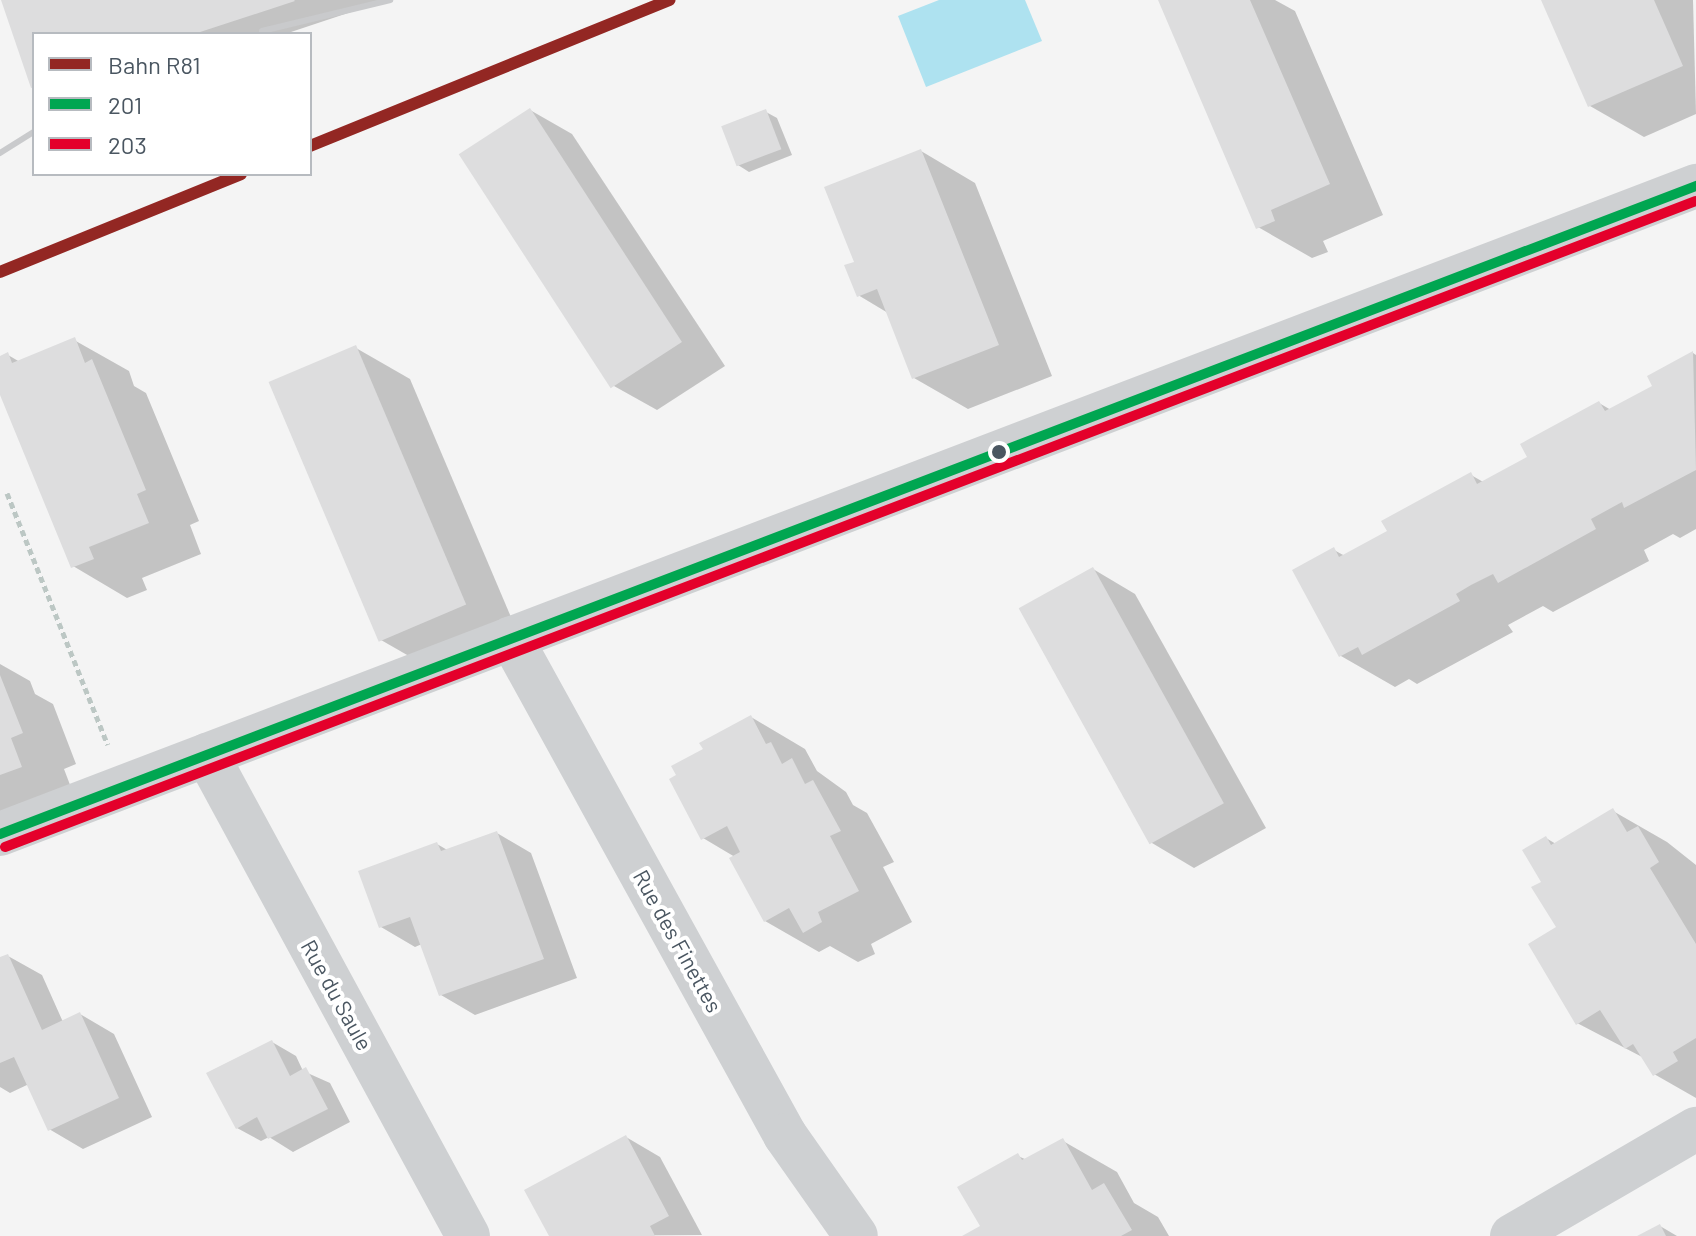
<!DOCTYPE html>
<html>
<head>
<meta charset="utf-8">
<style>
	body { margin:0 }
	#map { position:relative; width:1696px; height:1236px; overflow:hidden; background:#f4f4f4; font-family:Barlow,sans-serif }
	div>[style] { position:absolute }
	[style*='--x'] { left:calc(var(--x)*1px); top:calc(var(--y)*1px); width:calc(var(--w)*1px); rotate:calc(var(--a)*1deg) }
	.water>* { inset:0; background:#aee2f0 }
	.shadow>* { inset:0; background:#0003 }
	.building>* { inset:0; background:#ddddde; transform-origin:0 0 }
	.path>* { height:5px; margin-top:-2.5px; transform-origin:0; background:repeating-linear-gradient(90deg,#bcc7c4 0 6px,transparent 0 10px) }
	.street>* { height:44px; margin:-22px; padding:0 22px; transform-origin:22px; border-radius:22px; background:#ced0d2 }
	.rail>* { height:6px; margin:-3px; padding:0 3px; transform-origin:3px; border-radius:3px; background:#c9cacc }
	.bus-1>* { height:10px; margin:-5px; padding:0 5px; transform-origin:5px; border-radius:5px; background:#00a651 }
	.bus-2>* { height:10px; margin:-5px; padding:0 5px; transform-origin:5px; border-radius:5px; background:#e4002b }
	.rail-1>* { height:12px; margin:-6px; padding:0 6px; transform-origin:6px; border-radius:6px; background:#932723 }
	.dots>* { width:22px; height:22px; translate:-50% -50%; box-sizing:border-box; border:4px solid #fff; border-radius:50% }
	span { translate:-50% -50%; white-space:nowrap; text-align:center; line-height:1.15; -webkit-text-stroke:8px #fff; paint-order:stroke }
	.street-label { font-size:22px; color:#4a5661 }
	.legend { position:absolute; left:32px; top:32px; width:280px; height:144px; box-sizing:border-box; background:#fff; border:2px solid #b7bbc0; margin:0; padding:10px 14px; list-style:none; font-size:24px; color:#4a5661 }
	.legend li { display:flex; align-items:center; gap:16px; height:40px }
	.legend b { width:40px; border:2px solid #b7bbc0 }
</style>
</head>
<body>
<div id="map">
	<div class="water">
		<div style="clip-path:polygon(939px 0,1025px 0,1042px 41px,926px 87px,898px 16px)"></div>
	</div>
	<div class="shadow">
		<div style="clip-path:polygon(4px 0,387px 0,285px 34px,34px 34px,34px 88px)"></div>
		<div style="clip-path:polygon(1162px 0,1275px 0,1295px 11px,1383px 215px,1323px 241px,1328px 252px,1312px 258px,1258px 227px)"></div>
		<div style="clip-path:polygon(1543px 0,1693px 0,1696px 114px,1644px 137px,1590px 106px)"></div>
		<div style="clip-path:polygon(530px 110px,572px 134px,725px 366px,657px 410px,614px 386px)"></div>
		<div style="clip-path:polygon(766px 112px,777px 118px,792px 155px,749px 172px,738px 165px)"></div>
		<div style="clip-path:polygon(921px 151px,975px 183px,1052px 376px,968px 409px,914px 378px,888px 313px,858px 295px,856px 263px)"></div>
		<div style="clip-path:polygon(74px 340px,129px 371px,134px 386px,146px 393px,199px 521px,190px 525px,201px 554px,142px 578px,147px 590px,127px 598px,73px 566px,0 389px,0 358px,8px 355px,20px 362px)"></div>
		<div style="clip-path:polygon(356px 348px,410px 379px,519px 636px,435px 671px,381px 640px)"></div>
		<div style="clip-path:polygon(1693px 353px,1696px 355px,1696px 529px,1680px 538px,1673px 534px,1644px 550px,1649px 561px,1553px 612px,1543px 606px,1508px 625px,1513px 632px,1417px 684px,1409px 679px,1395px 687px,1341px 656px,1334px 550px,1345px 556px,1390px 532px,1471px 475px,1485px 483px,1530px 458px,1599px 403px,1611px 410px,1655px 387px,1650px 377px)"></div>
		<div style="clip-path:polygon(1093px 569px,1135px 594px,1266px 828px,1194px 868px,1152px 843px)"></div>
		<div style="clip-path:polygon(0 664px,30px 681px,35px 694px,53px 704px,76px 764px,64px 769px,75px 798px,0 831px)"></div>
		<div style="clip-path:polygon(751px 717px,805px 749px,817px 771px,846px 792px,853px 805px,867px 813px,894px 862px,883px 867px,912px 922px,871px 944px,875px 954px,858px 962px,830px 946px,819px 952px,765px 921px,735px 857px,703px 838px,705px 750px)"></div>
		<div style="clip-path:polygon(1613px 811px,1667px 842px,1696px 865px,1696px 1098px,1654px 1074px,1644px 1058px,1577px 1023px,1558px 928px,1543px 882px,1546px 838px,1556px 844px)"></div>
		<div style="clip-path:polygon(497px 833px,531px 853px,577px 978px,475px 1015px,441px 995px,422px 944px,415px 947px,381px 927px,437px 844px,449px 851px)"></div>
		<div style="clip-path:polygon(8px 956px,42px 975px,63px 1022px,80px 1014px,114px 1034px,152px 1117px,83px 1149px,49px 1129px,29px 1084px,10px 1093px,0 1087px,0 959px)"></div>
		<div style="clip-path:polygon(272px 1042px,296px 1056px,303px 1071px,330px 1083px,350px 1122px,293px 1152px,269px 1137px,261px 1141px,237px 1128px)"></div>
		<div style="clip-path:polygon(626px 1137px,660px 1157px,702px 1235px,551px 1236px)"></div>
		<div style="clip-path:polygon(1063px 1141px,1117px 1172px,1134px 1203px,1158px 1217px,1169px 1236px,967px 1236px,982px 1227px,1018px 1156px,1027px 1160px)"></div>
		<div style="clip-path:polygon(1660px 1226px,1677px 1236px,1641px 1236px)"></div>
	</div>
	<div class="building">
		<div style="clip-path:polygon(1px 0,294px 0,295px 1px,194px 34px,34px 34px,34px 87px,31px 88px)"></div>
		<div style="clip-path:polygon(1158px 0,1250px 0,1330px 184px,1271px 210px,1275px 221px,1256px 229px)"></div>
		<div style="clip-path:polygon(1541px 0,1654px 0,1683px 66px,1588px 107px)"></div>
		<div style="left:530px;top:108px;width:279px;height:85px;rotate:57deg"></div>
		<div style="left:766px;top:109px;width:43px;height:48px;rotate:69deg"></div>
		<div style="clip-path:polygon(921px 149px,999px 345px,912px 379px,877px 289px,857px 297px,844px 265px,854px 262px,824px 187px)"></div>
		<div style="clip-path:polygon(75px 337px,85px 363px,92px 359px,146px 490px,137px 494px,149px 523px,89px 547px,94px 559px,71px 568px,0 395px,0 356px,8px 352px,12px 363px)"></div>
		<div style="left:356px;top:345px;width:282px;height:95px;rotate:67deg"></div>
		<div style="clip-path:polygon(1693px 351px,1696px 470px,1624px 508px,1622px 502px,1591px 519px,1596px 529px,1498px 583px,1493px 574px,1471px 585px,1456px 594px,1460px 601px,1362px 655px,1358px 647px,1339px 657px,1292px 570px,1334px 547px,1339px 557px,1387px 531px,1381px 521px,1471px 472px,1477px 484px,1527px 457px,1520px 444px,1599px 401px,1605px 411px,1652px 386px,1647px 376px)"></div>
		<div style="left:1093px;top:567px;width:270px;height:85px;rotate:61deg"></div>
		<div style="clip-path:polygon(0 675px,23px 733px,11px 738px,22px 767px,0 775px)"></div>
		<div style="clip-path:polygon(751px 715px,766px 744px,771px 742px,782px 764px,792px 758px,805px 784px,813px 780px,841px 831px,830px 836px,859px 891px,818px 912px,822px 922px,803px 933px,789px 908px,764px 922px,729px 858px,740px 852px,727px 826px,701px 840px,669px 779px,676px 775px,671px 766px,703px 749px,699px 743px)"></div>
		<div style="clip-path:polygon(1613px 808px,1627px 832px,1638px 826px,1659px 862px,1650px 868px,1696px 944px,1696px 1038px,1673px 1052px,1678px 1061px,1653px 1076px,1633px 1044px,1625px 1049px,1600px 1010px,1576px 1025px,1528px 944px,1556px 927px,1531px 887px,1541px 882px,1522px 850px,1546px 836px,1551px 845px)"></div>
		<div style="clip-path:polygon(497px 831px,544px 959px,439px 996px,410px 917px,379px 928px,358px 871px,437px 842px,441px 851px)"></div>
		<div style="clip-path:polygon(8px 954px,42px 1030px,80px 1012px,119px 1098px,48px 1131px,14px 1057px,0 1063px,0 957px)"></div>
		<div style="clip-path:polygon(272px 1040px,290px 1076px,306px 1067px,328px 1109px,268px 1139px,257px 1117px,236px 1129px,206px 1073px)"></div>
		<div style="clip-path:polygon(626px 1135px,669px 1216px,650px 1226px,655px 1236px,549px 1236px,524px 1190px)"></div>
		<div style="clip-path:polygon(1063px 1138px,1092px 1190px,1104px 1183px,1132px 1230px,1121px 1236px,962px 1236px,980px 1226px,957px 1187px,1018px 1153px,1022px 1160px)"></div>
		<div style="clip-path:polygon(1660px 1224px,1666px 1236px,1637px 1236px)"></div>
	</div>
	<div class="path">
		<div style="--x:7;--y:493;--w:271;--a:68.2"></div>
	</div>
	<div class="street">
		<div style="--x:511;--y:638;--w:568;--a:61.13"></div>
		<div style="--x:785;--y:1135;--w:123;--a:54.9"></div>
		<div style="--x:207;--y:755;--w:547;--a:61.51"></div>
		<div style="--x:0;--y:834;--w:1816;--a:-20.91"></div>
		<div style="--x:1512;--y:1236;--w:213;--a:-30.2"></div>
	</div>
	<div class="rail">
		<div style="--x:262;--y:31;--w:132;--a:-13.6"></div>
		<div style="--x:0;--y:153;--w:40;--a:-32"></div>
	</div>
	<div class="bus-1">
		<div style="--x:0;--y:834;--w:1816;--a:-20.91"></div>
	</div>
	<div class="bus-2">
		<div style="--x:5;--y:847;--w:1810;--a:-20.91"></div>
	</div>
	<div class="rail-1">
		<div style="--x:310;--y:146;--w:388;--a:-22.1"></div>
		<div style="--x:0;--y:272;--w:260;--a:-22.1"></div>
	</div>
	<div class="dots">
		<div style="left:999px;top:452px;background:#4a5661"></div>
	</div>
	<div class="street-label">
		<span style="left:678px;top:941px;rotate:61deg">Rue des Finettes</span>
		<span style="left:337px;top:995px;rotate:61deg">Rue du Saule</span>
	</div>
	<ul class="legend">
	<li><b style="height:10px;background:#932723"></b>Bahn R81</li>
	<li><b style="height:10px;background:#00a651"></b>201</li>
	<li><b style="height:10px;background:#e4002b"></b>203</li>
	</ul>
</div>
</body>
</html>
